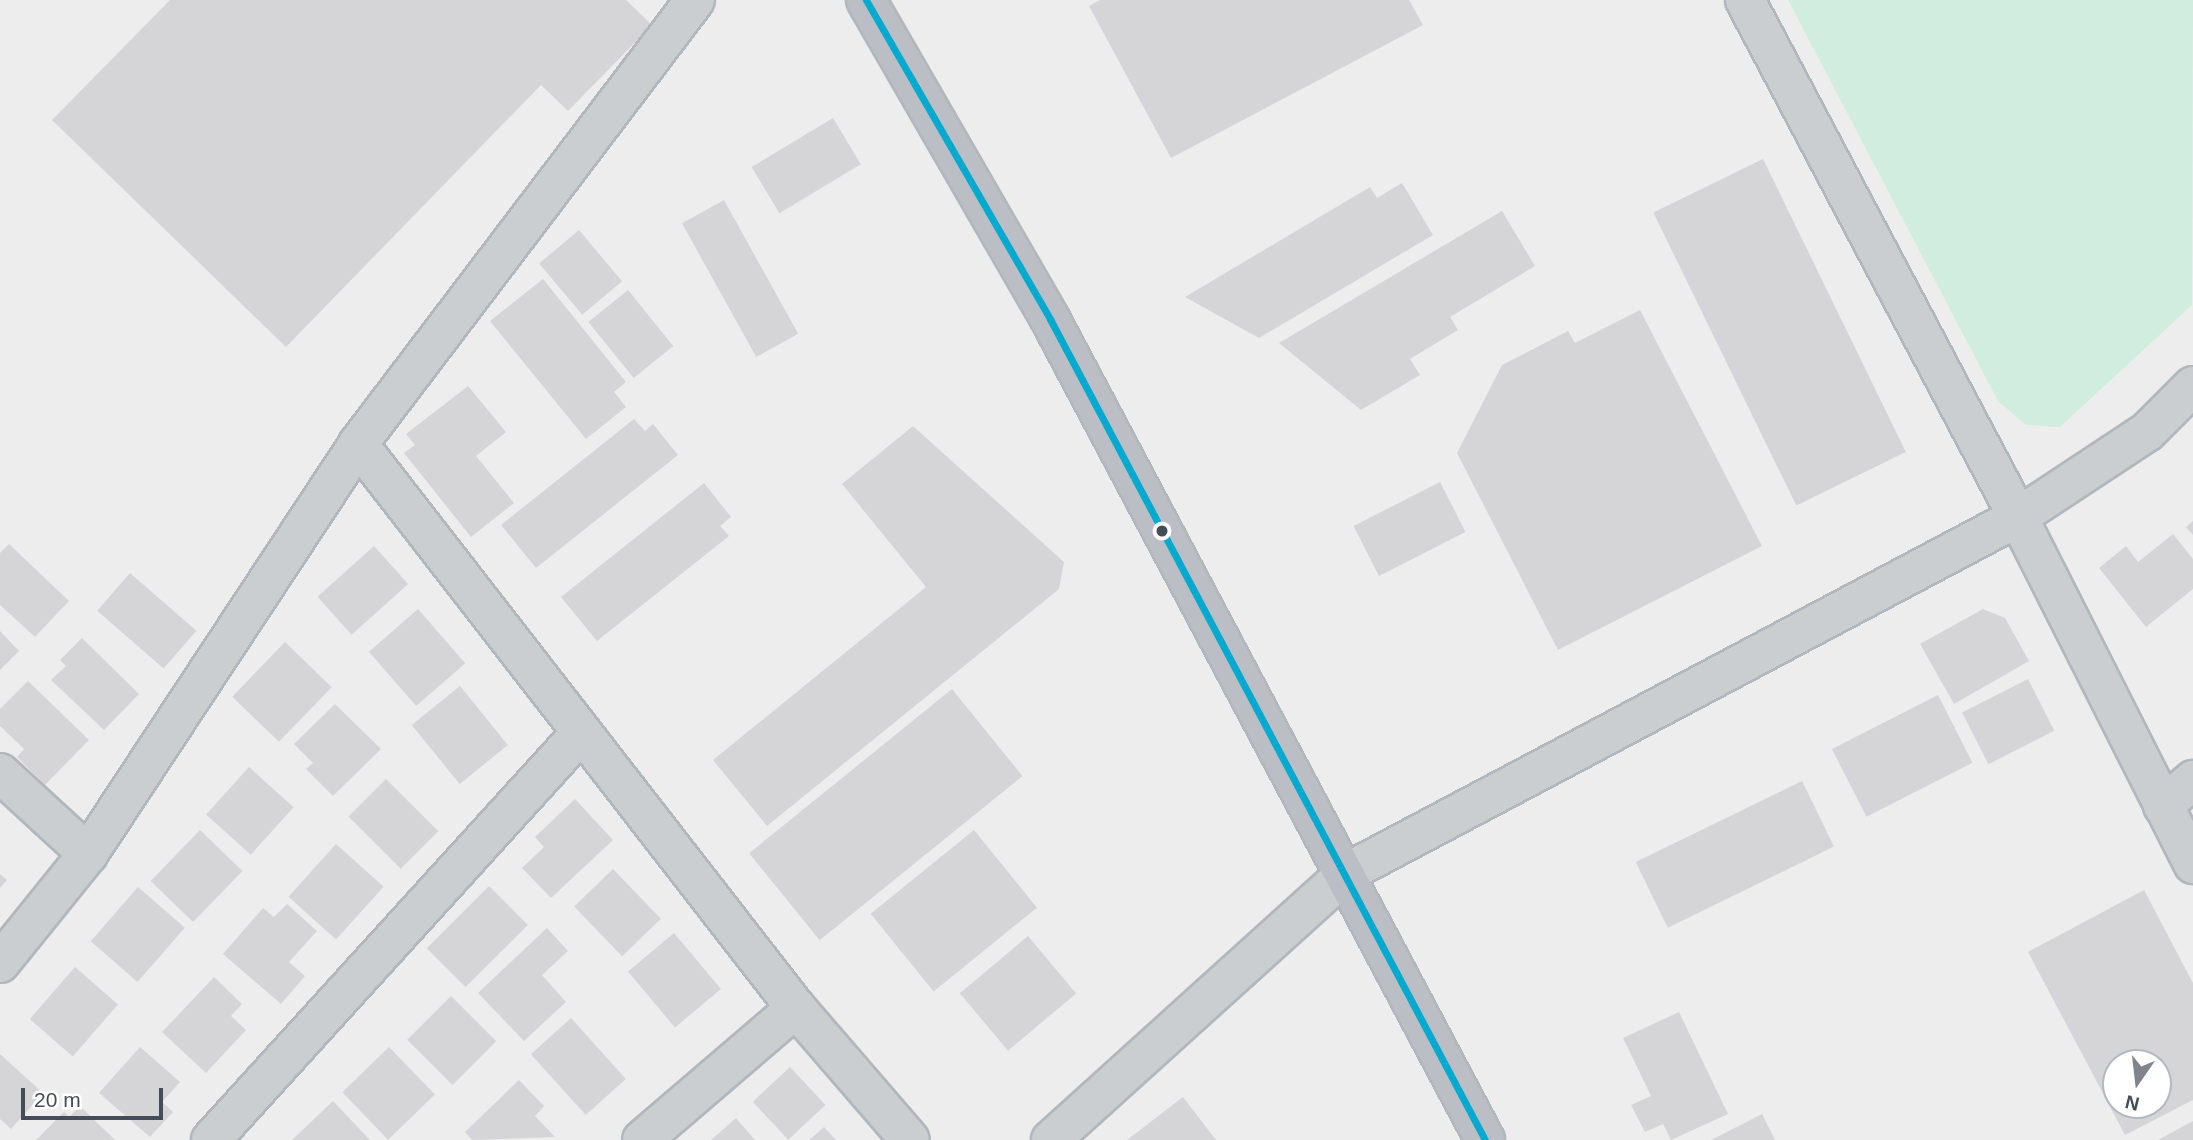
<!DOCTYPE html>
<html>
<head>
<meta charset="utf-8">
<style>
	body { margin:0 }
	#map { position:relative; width:2193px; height:1140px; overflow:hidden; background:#eeeded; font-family:Arial,sans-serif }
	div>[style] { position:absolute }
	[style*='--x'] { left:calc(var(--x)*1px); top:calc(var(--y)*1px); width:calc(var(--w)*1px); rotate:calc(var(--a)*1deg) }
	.green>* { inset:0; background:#d1eddf }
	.building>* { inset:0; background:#d5d5d7; transform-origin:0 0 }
	.roads { filter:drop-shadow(2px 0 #b2b6bd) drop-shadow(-2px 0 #b2b6bd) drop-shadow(0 2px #b2b6bd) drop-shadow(0 -2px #b2b6bd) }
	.minor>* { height:38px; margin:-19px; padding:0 19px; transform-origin:19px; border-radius:19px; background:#cbced1 }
	.highway>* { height:38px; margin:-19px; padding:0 19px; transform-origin:19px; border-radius:19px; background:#bbbfc5 }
	.bus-1>* { height:7px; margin:-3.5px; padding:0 3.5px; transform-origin:3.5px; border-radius:3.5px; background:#00a9ce }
	.dots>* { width:19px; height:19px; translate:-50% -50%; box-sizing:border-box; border:4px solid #fff; border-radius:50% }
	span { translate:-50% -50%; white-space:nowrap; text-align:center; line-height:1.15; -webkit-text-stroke:7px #fff; paint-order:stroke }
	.north { position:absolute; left:2102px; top:1049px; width:70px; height:70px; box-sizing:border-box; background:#fff; border:2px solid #b5b8bd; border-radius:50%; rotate:194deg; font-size:19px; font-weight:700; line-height:28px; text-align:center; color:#454d59 }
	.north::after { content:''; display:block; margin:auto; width:24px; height:32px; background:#80858d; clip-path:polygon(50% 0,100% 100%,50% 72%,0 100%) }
	.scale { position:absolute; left:21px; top:1088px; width:142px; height:32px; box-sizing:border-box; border:4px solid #454d59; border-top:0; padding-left:9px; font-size:21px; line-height:24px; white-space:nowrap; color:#454d59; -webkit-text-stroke:5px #fff; paint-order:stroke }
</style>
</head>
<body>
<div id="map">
	<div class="green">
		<div style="clip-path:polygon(1788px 0,2193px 0,2192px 305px,2060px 427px,2026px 425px,1998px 401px)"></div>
	</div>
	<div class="building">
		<div style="clip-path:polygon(170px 0,626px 0,652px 25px,568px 111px,541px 85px,286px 347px,52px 120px)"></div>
		<div style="clip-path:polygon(1100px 0,1409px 0,1423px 25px,1171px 158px,1089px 6px)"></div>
		<div style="left:833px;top:118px;width:54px;height:95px;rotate:59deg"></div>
		<div style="left:1763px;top:159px;width:326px;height:122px;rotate:64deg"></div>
		<div style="clip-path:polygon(1402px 183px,1433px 235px,1259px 338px,1185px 297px,1370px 187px,1377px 198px)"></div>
		<div style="left:724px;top:200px;width:153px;height:48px;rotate:61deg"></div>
		<div style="clip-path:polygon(1502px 211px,1535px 266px,1450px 317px,1458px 330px,1410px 359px,1420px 375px,1361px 410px,1279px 343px)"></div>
		<div style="left:579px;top:230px;width:67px;height:52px;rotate:50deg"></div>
		<div style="clip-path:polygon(543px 279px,626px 382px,614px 392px,626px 407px,586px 439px,490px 321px)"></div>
		<div style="left:628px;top:290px;width:72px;height:51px;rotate:51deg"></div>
		<div style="clip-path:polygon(1640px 310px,1762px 546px,1558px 650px,1457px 453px,1502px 365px,1568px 331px,1575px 343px)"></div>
		<div style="clip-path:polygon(468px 386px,506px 432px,476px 456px,514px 503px,471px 537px,404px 453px,415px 445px,406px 434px)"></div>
		<div style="clip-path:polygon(634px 419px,645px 431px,653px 424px,678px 455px,536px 568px,501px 525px)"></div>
		<div style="clip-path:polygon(913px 426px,1064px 562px,1059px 589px,767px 826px,713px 760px,926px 587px,842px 484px)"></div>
		<div style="left:1440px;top:482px;width:56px;height:97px;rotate:63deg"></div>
		<div style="clip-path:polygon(704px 483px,731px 517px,720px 526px,729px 536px,597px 641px,561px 597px)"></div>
		<div style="clip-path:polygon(2193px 521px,2193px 535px,2186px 527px)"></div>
		<div style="clip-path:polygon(2173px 534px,2193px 559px,2193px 589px,2146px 627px,2099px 568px,2126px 546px,2138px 562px)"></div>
		<div style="clip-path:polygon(9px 544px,69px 601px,35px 637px,0 605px,0 553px)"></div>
		<div style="left:374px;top:546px;width:51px;height:76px;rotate:48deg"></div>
		<div style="left:130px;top:573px;width:88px;height:50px;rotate:41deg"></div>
		<div style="left:418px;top:609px;width:72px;height:65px;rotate:49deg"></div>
		<div style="clip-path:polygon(1983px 609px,2005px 618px,2029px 661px,1954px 704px,1920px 644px)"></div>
		<div style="clip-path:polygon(0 631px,19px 651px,0 670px)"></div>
		<div style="clip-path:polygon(82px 638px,139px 694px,104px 730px,51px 680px,66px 666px,60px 660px)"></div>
		<div style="left:285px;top:642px;width:65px;height:76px;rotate:44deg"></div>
		<div style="left:2028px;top:679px;width:58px;height:74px;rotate:63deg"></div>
		<div style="clip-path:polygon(28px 681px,89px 740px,45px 785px,17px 757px,24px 749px,0 726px,0 709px)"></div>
		<div style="left:460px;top:686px;width:76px;height:62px;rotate:51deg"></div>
		<div style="left:952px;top:689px;width:112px;height:261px;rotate:51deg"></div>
		<div style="left:1938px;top:695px;width:76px;height:119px;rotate:63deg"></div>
		<div style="clip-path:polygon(335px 704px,381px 749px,333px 796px,306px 769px,313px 763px,294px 744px)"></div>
		<div style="left:249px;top:767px;width:60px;height:64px;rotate:42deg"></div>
		<div style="left:386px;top:779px;width:74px;height:53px;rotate:45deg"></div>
		<div style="left:1802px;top:781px;width:73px;height:185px;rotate:64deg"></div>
		<div style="clip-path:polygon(575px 799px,613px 840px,551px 898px,522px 868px,544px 847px,535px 837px)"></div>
		<div style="left:200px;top:830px;width:59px;height:71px;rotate:44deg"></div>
		<div style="left:974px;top:830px;width:100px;height:133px;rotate:51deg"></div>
		<div style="left:336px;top:844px;width:64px;height:71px;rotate:42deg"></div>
		<div style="left:613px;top:869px;width:69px;height:54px;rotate:46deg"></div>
		<div style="clip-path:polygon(0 874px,7px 880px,0 888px)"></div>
		<div style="left:489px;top:886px;width:55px;height:88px;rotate:45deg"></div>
		<div style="left:138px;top:887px;width:62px;height:72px;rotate:41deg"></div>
		<div style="clip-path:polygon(evenodd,2144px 890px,2193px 983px,2193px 1100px,2125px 1135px,2028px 952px,2144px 890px,2116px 1063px,2158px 1063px,2158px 1105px,2116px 1105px,2116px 1063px)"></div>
		<div style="clip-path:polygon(287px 904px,317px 931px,289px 962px,305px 976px,281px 1004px,223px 954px,263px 908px,274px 917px)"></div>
		<div style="clip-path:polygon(547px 928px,568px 951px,542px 975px,566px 1002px,524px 1041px,478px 993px)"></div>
		<div style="left:674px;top:933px;width:73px;height:60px;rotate:50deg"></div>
		<div style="left:1028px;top:936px;width:75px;height:89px;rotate:50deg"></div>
		<div style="left:75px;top:967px;width:57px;height:69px;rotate:41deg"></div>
		<div style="clip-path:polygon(214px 977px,242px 1004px,231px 1016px,246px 1030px,206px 1073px,162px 1032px)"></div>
		<div style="left:451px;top:996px;width:64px;height:62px;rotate:45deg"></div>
		<div style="clip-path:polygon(1679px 1012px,1728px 1114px,1671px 1140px,1663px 1124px,1645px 1132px,1631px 1105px,1651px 1096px,1623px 1038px)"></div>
		<div style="left:571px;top:1018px;width:82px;height:54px;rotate:48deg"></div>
		<div style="clip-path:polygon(140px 1047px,180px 1082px,162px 1102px,173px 1112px,150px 1137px,99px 1093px)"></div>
		<div style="left:389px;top:1047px;width:66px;height:65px;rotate:46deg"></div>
		<div style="clip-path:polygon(0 1054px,43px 1093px,11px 1129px,0 1119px)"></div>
		<div style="left:790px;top:1067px;width:52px;height:51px;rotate:47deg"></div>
		<div style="clip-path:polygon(519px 1080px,544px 1106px,535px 1116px,555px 1137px,472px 1140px,465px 1132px)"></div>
		<div style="clip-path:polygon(1183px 1097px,1216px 1140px,1127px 1140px)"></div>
		<div style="clip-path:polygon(333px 1101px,370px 1140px,292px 1140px)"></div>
		<div style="clip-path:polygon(80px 1106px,115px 1140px,36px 1140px,64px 1112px,69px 1117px)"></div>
		<div style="clip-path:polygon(1762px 1114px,1775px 1140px,1711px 1140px)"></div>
		<div style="clip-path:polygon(736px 1118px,755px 1140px,711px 1140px)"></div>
		<div style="clip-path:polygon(2193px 1121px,2193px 1140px,2158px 1140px)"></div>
		<div style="clip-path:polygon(824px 1127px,836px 1140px,809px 1140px)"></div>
	</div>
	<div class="roads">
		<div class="minor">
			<div style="--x:1745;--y:0;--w:585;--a:62.16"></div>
			<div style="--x:2018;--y:517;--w:389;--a:63.2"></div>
			<div style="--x:358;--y:444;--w:714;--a:52.17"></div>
			<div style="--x:796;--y:1008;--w:174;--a:49.2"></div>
			<div style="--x:0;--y:773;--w:120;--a:42.6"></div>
			<div style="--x:2163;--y:806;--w:40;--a:-41"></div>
			<div style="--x:0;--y:963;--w:140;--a:-51.1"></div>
			<div style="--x:88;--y:854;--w:491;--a:-56.6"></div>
			<div style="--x:358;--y:444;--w:557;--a:-52.8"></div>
			<div style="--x:211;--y:1140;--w:549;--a:-47.73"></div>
			<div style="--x:642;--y:1140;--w:203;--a:-40.6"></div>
			<div style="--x:1051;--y:1140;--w:398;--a:-42.1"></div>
			<div style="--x:1346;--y:873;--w:760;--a:-27.91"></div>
			<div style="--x:2018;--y:517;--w:154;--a:-33.4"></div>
			<div style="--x:2147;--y:432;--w:65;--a:-45"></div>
		</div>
		<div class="highway">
			<div style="--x:866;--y:0;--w:368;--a:60"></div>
			<div style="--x:1050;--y:319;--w:929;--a:62.08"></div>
		</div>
	</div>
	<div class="bus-1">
		<div style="--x:866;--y:0;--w:368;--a:60"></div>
		<div style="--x:1050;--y:319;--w:929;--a:62.08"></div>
	</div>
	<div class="dots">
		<div style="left:1162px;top:531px;background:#454d59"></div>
	</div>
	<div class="north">N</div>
	<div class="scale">20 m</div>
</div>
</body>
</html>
